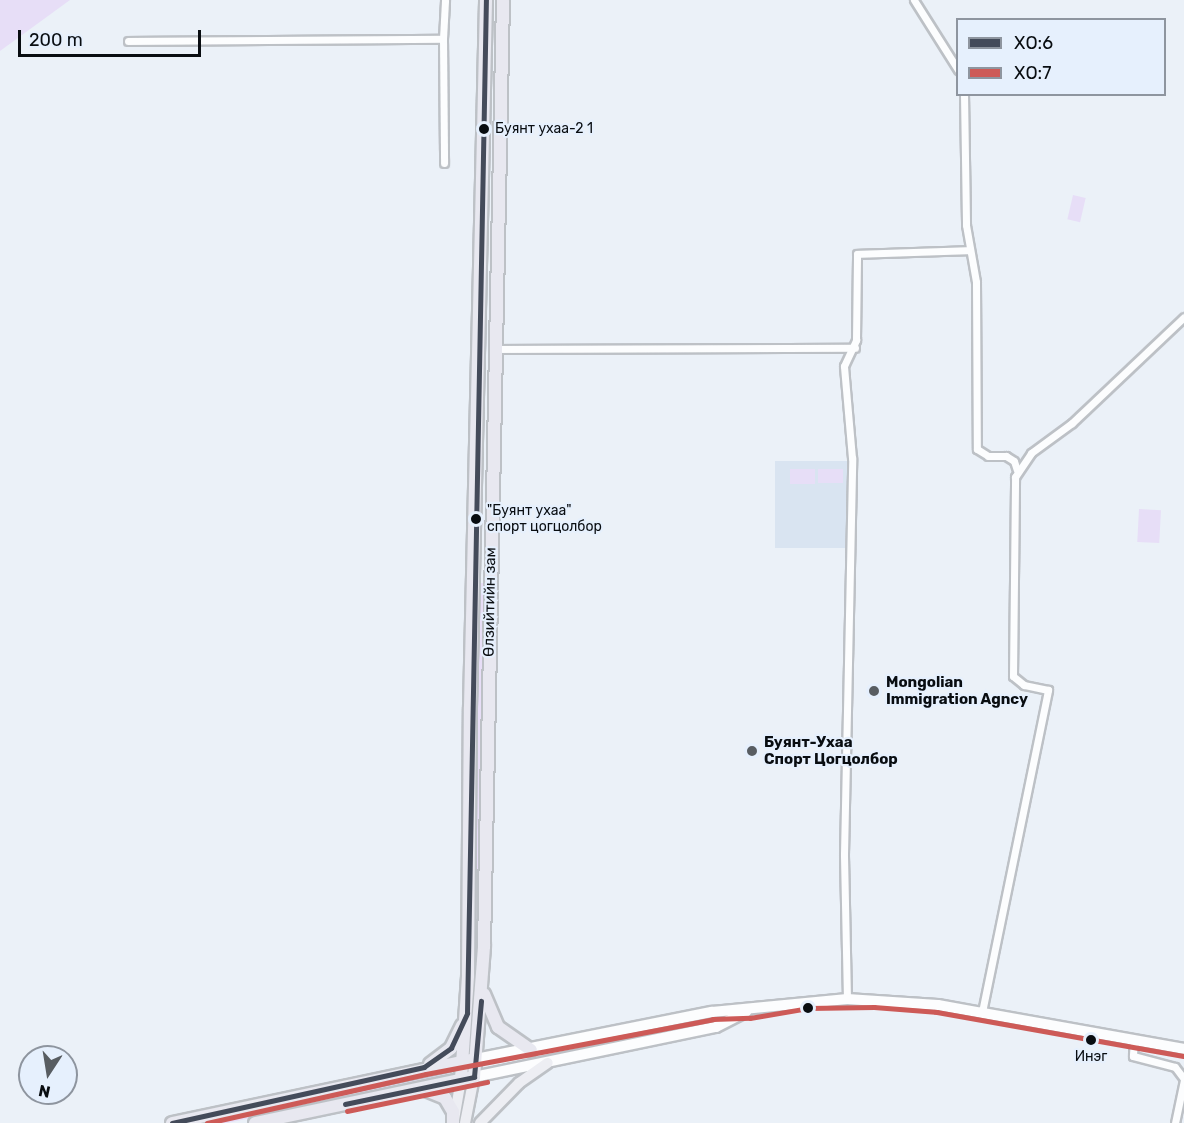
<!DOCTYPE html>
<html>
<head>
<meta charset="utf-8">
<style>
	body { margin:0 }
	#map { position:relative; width:1184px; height:1123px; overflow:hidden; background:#ebf1f8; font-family:Rubik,sans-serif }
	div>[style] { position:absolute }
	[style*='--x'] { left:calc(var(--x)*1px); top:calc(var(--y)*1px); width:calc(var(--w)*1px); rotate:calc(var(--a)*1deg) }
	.built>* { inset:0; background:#d9e4f1; transform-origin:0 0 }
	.green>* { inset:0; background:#e7def7; transform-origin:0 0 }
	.roads { filter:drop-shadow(2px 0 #bdc1c6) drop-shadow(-2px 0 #bdc1c6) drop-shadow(0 2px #bdc1c6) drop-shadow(0 -2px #bdc1c6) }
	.minor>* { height:7px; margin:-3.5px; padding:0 3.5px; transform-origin:3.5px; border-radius:3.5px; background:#fcfdfe }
	.secondary>* { height:10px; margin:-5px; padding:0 5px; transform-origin:5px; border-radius:5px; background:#fcfdfe }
	.primary>* { height:10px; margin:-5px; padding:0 5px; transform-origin:5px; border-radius:5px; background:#edeef3 }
	.trunk>* { height:12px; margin:-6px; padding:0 6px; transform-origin:6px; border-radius:6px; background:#e8e8f0 }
	.bus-1>* { height:4.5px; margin:-2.25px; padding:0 2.25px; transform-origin:2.25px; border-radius:2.25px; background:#444b5a }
	.bus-2>* { height:4.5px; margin:-2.25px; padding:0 2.25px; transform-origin:2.25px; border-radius:2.25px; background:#cd5a57 }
	.dots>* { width:16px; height:16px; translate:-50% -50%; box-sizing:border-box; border:3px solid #e6f0fd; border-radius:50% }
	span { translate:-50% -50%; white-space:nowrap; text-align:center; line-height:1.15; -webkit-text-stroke:4.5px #e6f0fd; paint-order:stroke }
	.bus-label { font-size:14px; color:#090d11 }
	.left { translate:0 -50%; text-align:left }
	.street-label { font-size:15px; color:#090d11 }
	.poi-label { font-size:15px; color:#090d11; font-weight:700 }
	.legend { position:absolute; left:956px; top:18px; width:210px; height:78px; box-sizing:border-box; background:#e6f0fd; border:2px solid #8e959f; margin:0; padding:8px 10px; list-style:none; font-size:18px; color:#090d11 }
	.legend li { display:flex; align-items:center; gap:12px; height:30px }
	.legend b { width:30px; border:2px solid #8e959f }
	.north { position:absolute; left:18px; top:1045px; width:60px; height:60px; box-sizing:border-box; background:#e6f0fd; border:2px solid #8e959f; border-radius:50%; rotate:192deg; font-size:16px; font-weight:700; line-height:24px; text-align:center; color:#090d11 }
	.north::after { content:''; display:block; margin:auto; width:21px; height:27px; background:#585d62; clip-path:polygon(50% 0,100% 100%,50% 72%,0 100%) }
	.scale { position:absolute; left:18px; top:30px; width:183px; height:27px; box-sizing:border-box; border:3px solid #090d11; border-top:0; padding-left:8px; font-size:18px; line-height:21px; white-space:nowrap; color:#090d11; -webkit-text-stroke:4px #e6f0fd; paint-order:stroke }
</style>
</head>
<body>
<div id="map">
	<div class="built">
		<div style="left:847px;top:461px;width:87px;height:72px;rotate:90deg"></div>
	</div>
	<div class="green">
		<div style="clip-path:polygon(0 0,70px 0,0 51px)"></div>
		<div style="left:1073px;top:195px;width:13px;height:25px;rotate:13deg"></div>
		<div style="left:790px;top:469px;width:25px;height:15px"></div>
		<div style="left:818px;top:469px;width:25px;height:14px"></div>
		<div style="left:1139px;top:509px;width:22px;height:33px;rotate:3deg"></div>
		<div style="clip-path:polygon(480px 583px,487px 583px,473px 1025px)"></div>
		<div style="clip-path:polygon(709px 1018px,713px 1023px,605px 1045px,604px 1042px,605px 1039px)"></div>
		<div style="clip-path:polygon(448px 1070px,450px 1076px,359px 1095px,358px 1092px,358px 1088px)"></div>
		<div style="clip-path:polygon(349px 1090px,351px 1097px,227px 1123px,194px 1123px)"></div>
	</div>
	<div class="roads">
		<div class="minor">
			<div style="--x:914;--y:0;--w:83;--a:57.8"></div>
			<div style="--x:443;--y:39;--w:124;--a:89.5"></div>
			<div style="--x:128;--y:41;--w:315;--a:-0.4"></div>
			<div style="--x:443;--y:39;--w:39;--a:-87"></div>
			<div style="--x:964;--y:94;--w:131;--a:89.1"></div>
			<div style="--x:966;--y:225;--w:58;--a:80"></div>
			<div style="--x:976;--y:282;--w:167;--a:89.7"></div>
			<div style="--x:977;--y:449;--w:13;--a:32"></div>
			<div style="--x:988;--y:456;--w:18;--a:0"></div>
			<div style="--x:1006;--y:456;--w:9;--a:32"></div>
			<div style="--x:1014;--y:461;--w:9;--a:72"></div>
			<div style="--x:495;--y:349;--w:360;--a:-0.2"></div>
			<div style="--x:847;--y:999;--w:145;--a:-91.2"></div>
			<div style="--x:844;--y:854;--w:396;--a:-88.8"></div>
			<div style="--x:852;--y:458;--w:92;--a:-95"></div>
			<div style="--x:844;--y:366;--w:29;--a:-65"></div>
			<div style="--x:856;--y:340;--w:86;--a:-89.3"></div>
			<div style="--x:857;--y:254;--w:113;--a:-2"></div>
			<div style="--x:982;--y:1012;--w:329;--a:-78.4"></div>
			<div style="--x:1048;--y:690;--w:25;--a:-168"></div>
			<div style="--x:1024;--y:685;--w:14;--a:-141"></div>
			<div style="--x:1013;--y:676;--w:199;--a:-89.4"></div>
			<div style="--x:1015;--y:477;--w:29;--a:-56"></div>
			<div style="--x:1031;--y:453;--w:51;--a:-36.2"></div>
			<div style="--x:1072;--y:423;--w:154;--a:-43.4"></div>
			<div style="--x:1134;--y:1040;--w:16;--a:94"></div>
			<div style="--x:1133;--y:1056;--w:43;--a:14.7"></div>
			<div style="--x:1175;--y:1067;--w:15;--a:53"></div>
			<div style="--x:1175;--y:1123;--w:44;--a:-78.2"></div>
		</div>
		<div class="secondary">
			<div style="--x:476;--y:1059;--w:241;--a:-11.3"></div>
			<div style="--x:712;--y:1012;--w:136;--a:-5.5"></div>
			<div style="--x:847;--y:999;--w:91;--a:3.8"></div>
			<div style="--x:938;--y:1005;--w:250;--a:10.1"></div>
			<div style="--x:474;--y:1077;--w:247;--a:-11.7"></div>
			<div style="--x:716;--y:1027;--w:34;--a:-27"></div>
		</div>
		<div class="primary">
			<div style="--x:454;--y:1120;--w:42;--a:-80.3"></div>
			<div style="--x:465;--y:1123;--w:47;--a:-78.9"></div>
			<div style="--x:480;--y:1123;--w:56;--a:-45.7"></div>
			<div style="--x:519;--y:1083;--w:35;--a:-35"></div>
		</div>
		<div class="trunk">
			<div style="--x:484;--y:994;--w:36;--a:67"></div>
			<div style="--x:498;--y:1027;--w:40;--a:34.9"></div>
			<div style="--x:430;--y:1064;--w:26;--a:-37"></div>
			<div style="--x:451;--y:1048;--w:25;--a:-64"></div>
			<div style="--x:461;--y:1079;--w:104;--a:-86.1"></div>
			<div style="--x:468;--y:975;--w:268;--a:-89.6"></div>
			<div style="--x:470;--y:707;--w:707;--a:-88.7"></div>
			<div style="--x:423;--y:1089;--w:24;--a:22"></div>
			<div style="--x:445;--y:1098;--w:16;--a:60"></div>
			<div style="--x:453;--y:1112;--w:11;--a:90"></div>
			<div style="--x:172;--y:1123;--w:306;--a:-11.9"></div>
			<div style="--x:255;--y:1123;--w:224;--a:-11.9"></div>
			<div style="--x:474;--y:1077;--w:131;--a:-85.6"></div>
			<div style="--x:484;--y:946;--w:946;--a:-88.85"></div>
		</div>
	</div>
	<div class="bus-1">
		<div style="--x:345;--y:1104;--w:132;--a:-11.8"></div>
		<div style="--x:474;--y:1077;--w:76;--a:-84.7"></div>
		<div style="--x:172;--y:1123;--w:258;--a:-12.5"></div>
		<div style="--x:424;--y:1067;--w:33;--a:-35"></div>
		<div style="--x:451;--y:1048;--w:38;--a:-65"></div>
		<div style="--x:467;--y:1013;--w:1013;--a:-88.93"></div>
	</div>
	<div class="bus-2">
		<div style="--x:347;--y:1111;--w:143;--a:-11.7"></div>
		<div style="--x:207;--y:1123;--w:224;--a:-12.6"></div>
		<div style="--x:426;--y:1074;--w:292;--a:-10.8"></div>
		<div style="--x:713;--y:1019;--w:37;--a:-2"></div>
		<div style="--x:750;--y:1018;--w:60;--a:-9.6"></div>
		<div style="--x:809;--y:1008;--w:65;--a:-0.9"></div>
		<div style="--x:874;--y:1007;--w:63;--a:4.5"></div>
		<div style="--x:937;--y:1012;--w:250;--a:10.1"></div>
	</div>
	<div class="dots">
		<div style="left:484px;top:129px;background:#090d11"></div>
		<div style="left:476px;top:519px;background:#090d11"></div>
		<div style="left:874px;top:691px;background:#585d62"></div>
		<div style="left:752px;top:751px;background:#585d62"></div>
		<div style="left:808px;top:1008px;background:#090d11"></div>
		<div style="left:1091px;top:1040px;background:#090d11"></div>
	</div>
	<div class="bus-label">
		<span class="left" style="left:495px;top:129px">Буянт ухаа-2 1</span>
		<span class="left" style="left:487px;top:519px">"Буянт ухаа"<br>спорт цогцолбор</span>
		<span style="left:1091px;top:1057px">Инэг</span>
	</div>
	<div class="street-label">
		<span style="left:490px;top:602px;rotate:-89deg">Өлзийтийн зам</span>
	</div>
	<div class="poi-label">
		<span class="left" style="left:886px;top:691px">Mongolian<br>Immigration Agncy</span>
		<span class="left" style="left:764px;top:751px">Буянт-Ухаа<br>Спорт Цогцолбор</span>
	</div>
	<ul class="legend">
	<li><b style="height:8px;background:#444b5a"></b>ХО:6</li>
	<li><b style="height:8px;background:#cd5a57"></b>ХО:7</li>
	</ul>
	<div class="north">N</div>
	<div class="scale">200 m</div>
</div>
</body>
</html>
